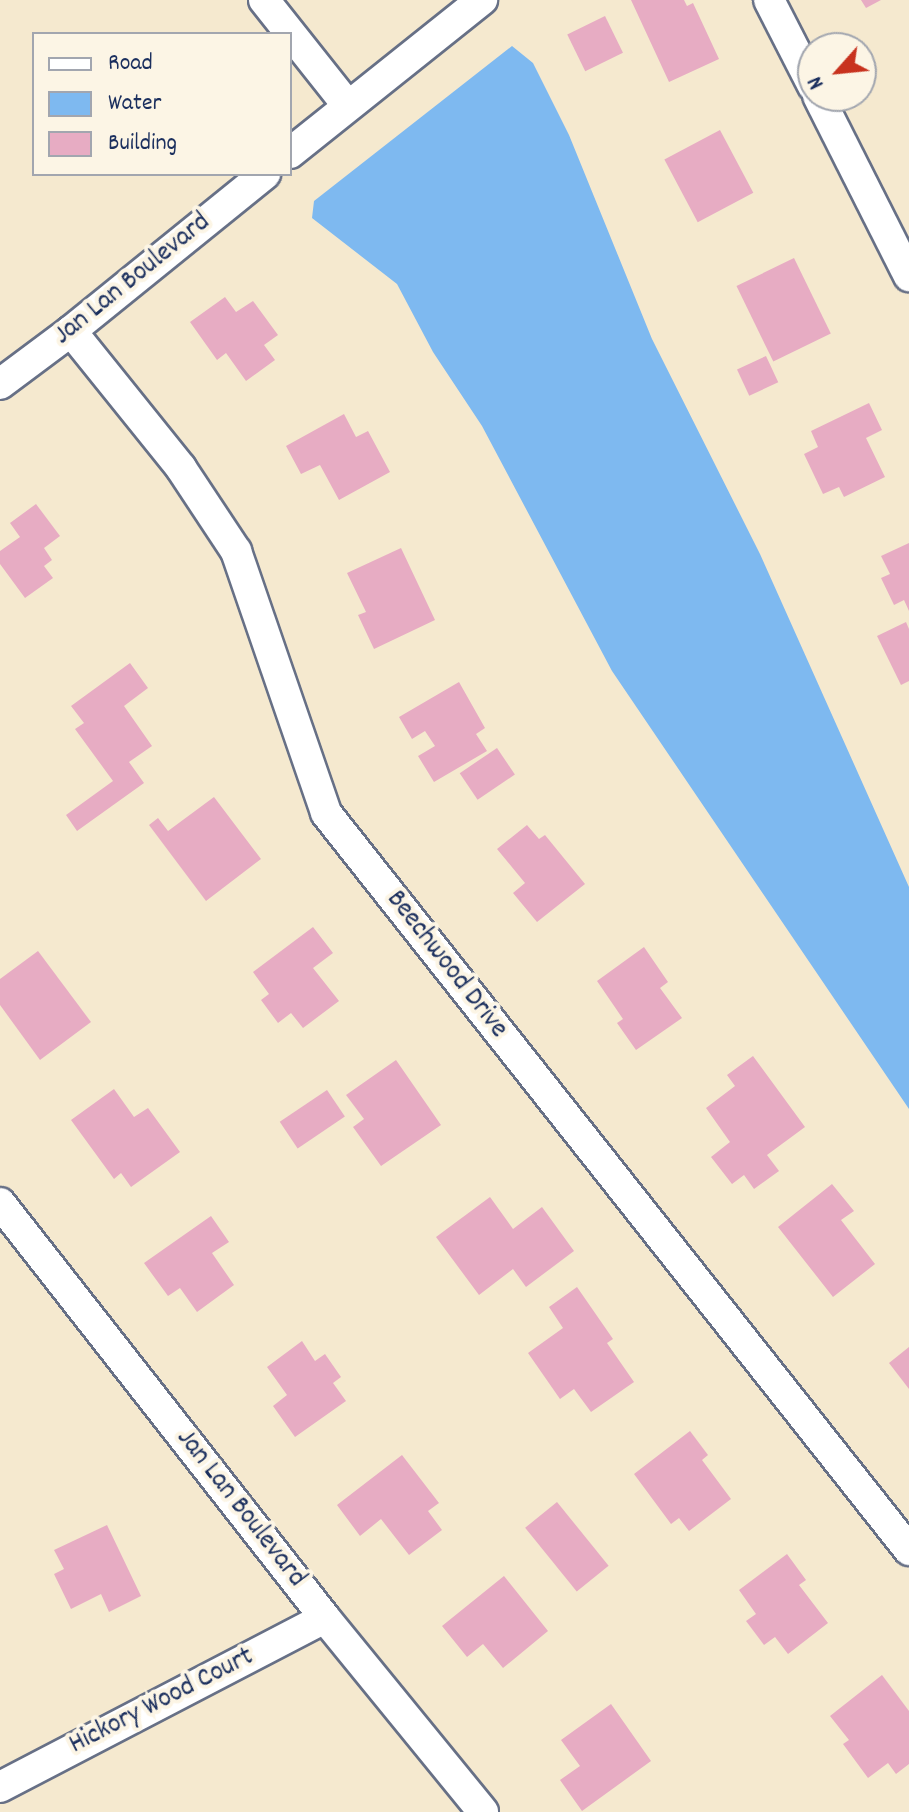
<!DOCTYPE html>
<html>
<head>
<meta charset="utf-8">
<style>
	body { margin:0 }
	#map { position:relative; width:909px; height:1812px; overflow:hidden; background:#f5e9cf; font-family:Dekko,sans-serif }
	div>[style] { position:absolute }
	[style*='--x'] { left:calc(var(--x)*1px); top:calc(var(--y)*1px); width:calc(var(--w)*1px); rotate:calc(var(--a)*1deg) }
	.water>* { inset:0; background:#7eb9f0 }
	.building>* { inset:0; background:#e7acc3; transform-origin:0 0 }
	.roads { filter:drop-shadow(2px 0 #677086) drop-shadow(-2px 0 #677086) drop-shadow(0 2px #677086) drop-shadow(0 -2px #677086) }
	.minor>* { height:30px; margin:-15px; padding:0 15px; transform-origin:15px; border-radius:15px; background:#fff }
	span { translate:-50% -50%; white-space:nowrap; text-align:center; line-height:1.15; -webkit-text-stroke:8px #fcf5e5; paint-order:stroke }
	.street-label { font-size:28px; color:#1b2f5e }
	.legend { position:absolute; left:32px; top:32px; width:260px; height:144px; box-sizing:border-box; background:#fcf5e5; border:2px solid #a2a6af; margin:0; padding:10px 14px; list-style:none; font-size:24px; color:#1b2f5e }
	.legend li { display:flex; align-items:center; gap:16px; height:40px }
	.legend b { width:40px; border:2px solid #a2a6af }
	.north { position:absolute; left:797px; top:32px; width:80px; height:80px; box-sizing:border-box; background:#fcf5e5; border:2px solid #a2a6af; border-radius:50%; rotate:243deg; font-size:22px; font-weight:700; line-height:32px; text-align:center; color:#1b2f5e }
	.north::after { content:''; display:block; margin:auto; width:28px; height:36px; background:#c8321e; clip-path:polygon(50% 0,100% 100%,50% 72%,0 100%) }
</style>
</head>
<body>
<div id="map">
	<div class="water">
		<div style="clip-path:polygon(512px 46px,533px 63px,569px 135px,652px 339px,760px 554px,909px 887px,909px 1109px,612px 671px,482px 426px,433px 352px,397px 284px,312px 218px,314px 201px)"></div>
	</div>
	<div class="building">
		<div style="clip-path:polygon(631px 0,684px 0,687px 6px,693px 3px,719px 59px,669px 82px)"></div>
		<div style="clip-path:polygon(861px 0,881px 0,866px 8px)"></div>
		<div style="left:605px;top:16px;width:41px;height:42px;rotate:64deg"></div>
		<div style="left:720px;top:130px;width:71px;height:63px;rotate:62deg"></div>
		<div style="left:794px;top:258px;width:84px;height:64px;rotate:64deg"></div>
		<div style="clip-path:polygon(225px 297px,236px 312px,253px 301px,278px 335px,264px 345px,275px 360px,246px 381px,226px 353px,217px 360px,190px 322px)"></div>
		<div style="left:766px;top:356px;width:29px;height:32px;rotate:65deg"></div>
		<div style="clip-path:polygon(869px 403px,882px 430px,866px 438px,885px 477px,844px 497px,839px 487px,823px 494px,804px 454px,818px 447px,811px 431px)"></div>
		<div style="clip-path:polygon(344px 414px,356px 437px,368px 431px,390px 472px,339px 500px,320px 465px,301px 474px,286px 446px)"></div>
		<div style="clip-path:polygon(36px 504px,60px 536px,44px 548px,52px 560px,44px 566px,53px 578px,25px 598px,0 564px,0 551px,20px 537px,10px 523px)"></div>
		<div style="clip-path:polygon(909px 543px,909px 611px,904px 600px,894px 605px,881px 578px,890px 574px,881px 556px)"></div>
		<div style="clip-path:polygon(401px 548px,435px 620px,374px 649px,358px 615px,366px 612px,347px 573px)"></div>
		<div style="clip-path:polygon(906px 622px,909px 629px,909px 681px,901px 685px,877px 636px)"></div>
		<div style="clip-path:polygon(130px 663px,148px 688px,124px 706px,152px 746px,129px 762px,144px 783px,77px 831px,66px 815px,113px 781px,75px 729px,84px 723px,71px 706px)"></div>
		<div style="clip-path:polygon(459px 682px,485px 728px,476px 734px,487px 751px,434px 782px,418px 756px,435px 746px,425px 731px,412px 739px,399px 717px)"></div>
		<div style="left:497px;top:748px;width:32px;height:45px;rotate:56deg"></div>
		<div style="clip-path:polygon(214px 797px,261px 859px,206px 901px,149px 825px,158px 818px,168px 831px)"></div>
		<div style="clip-path:polygon(527px 825px,539px 839px,545px 835px,585px 884px,537px 922px,513px 893px,525px 883px,497px 849px)"></div>
		<div style="clip-path:polygon(313px 927px,333px 953px,313px 968px,339px 1001px,303px 1028px,291px 1013px,278px 1023px,261px 1000px,269px 994px,253px 972px)"></div>
		<div style="clip-path:polygon(644px 947px,668px 982px,660px 988px,682px 1018px,636px 1050px,617px 1023px,623px 1019px,597px 981px)"></div>
		<div style="clip-path:polygon(38px 951px,91px 1022px,40px 1060px,0 1005px,0 979px)"></div>
		<div style="clip-path:polygon(753px 1056px,805px 1127px,767px 1155px,779px 1171px,754px 1189px,744px 1175px,732px 1184px,711px 1157px,730px 1142px,706px 1108px,735px 1086px,727px 1075px)"></div>
		<div style="clip-path:polygon(396px 1060px,441px 1125px,381px 1166px,353px 1127px,364px 1119px,346px 1095px)"></div>
		<div style="clip-path:polygon(114px 1089px,134px 1117px,148px 1108px,180px 1152px,131px 1187px,121px 1173px,114px 1179px,71px 1120px)"></div>
		<div style="left:327px;top:1090px;width:32px;height:57px;rotate:56deg"></div>
		<div style="clip-path:polygon(832px 1184px,854px 1211px,841px 1220px,875px 1264px,833px 1297px,778px 1227px)"></div>
		<div style="clip-path:polygon(490px 1197px,513px 1229px,542px 1207px,574px 1251px,526px 1287px,513px 1269px,479px 1295px,436px 1237px)"></div>
		<div style="clip-path:polygon(211px 1216px,229px 1242px,212px 1253px,234px 1285px,197px 1312px,180px 1288px,168px 1296px,144px 1263px)"></div>
		<div style="clip-path:polygon(577px 1287px,613px 1339px,607px 1343px,634px 1382px,591px 1412px,574px 1389px,560px 1399px,528px 1353px,563px 1328px,549px 1307px)"></div>
		<div style="clip-path:polygon(302px 1341px,315px 1361px,325px 1354px,341px 1377px,333px 1383px,346px 1401px,295px 1437px,273px 1406px,287px 1395px,267px 1367px)"></div>
		<div style="clip-path:polygon(909px 1347px,909px 1389px,889px 1363px)"></div>
		<div style="clip-path:polygon(690px 1431px,708px 1455px,702px 1460px,731px 1499px,689px 1531px,679px 1518px,671px 1524px,634px 1474px)"></div>
		<div style="clip-path:polygon(402px 1455px,439px 1503px,428px 1511px,442px 1530px,409px 1555px,381px 1519px,360px 1536px,337px 1505px)"></div>
		<div style="left:557px;top:1502px;width:82px;height:41px;rotate:51deg"></div>
		<div style="clip-path:polygon(107px 1525px,141px 1596px,109px 1612px,101px 1594px,71px 1609px,54px 1574px,64px 1569px,54px 1550px)"></div>
		<div style="clip-path:polygon(787px 1554px,806px 1580px,799px 1585px,828px 1623px,788px 1654px,775px 1637px,764px 1645px,746px 1621px,756px 1614px,739px 1590px)"></div>
		<div style="clip-path:polygon(504px 1576px,548px 1631px,503px 1668px,483px 1644px,467px 1657px,442px 1626px)"></div>
		<div style="clip-path:polygon(882px 1675px,909px 1711px,909px 1764px,896px 1774px,888px 1763px,868px 1778px,843px 1744px,849px 1740px,830px 1716px)"></div>
		<div style="clip-path:polygon(611px 1704px,651px 1761px,582px 1811px,560px 1780px,580px 1766px,561px 1740px)"></div>
	</div>
	<div class="roads">
		<div class="minor">
			<div style="--x:264;--y:0;--w:135;--a:51.6"></div>
			<div style="--x:769;--y:0;--w:97;--a:62.9"></div>
			<div style="--x:818;--y:96;--w:202;--a:63.2"></div>
			<div style="--x:290;--y:153;--w:246;--a:-38.6"></div>
			<div style="--x:71;--y:331;--w:176;--a:51.2"></div>
			<div style="--x:181;--y:468;--w:100;--a:56.5"></div>
			<div style="--x:236;--y:551;--w:277;--a:71"></div>
			<div style="--x:326;--y:813;--w:940;--a:51.65"></div>
			<div style="--x:0;--y:384;--w:89;--a:-36.7"></div>
			<div style="--x:71;--y:331;--w:250;--a:-39"></div>
			<div style="--x:0;--y:1203;--w:527;--a:51.93"></div>
			<div style="--x:325;--y:1618;--w:250;--a:50.8"></div>
			<div style="--x:0;--y:1787;--w:366;--a:-27.5"></div>
		</div>
	</div>
	<div class="street-label">
		<span style="left:133px;top:280px;rotate:-39deg">Jan Lan Boulevard</span>
		<span style="left:446px;top:965px;rotate:52deg">Beechwood Drive</span>
		<span style="left:240px;top:1509px;rotate:52deg">Jan Lan Boulevard</span>
		<span style="left:162px;top:1702px;rotate:-27deg">Hickory Wood Court</span>
	</div>
	<ul class="legend">
	<li><b style="height:10px;background:#fff"></b>Road</li>
	<li><b style="height:22px;background:#7eb9f0"></b>Water</li>
	<li><b style="height:22px;background:#e7acc3"></b>Building</li>
	</ul>
	<div class="north">N</div>
</div>
</body>
</html>
